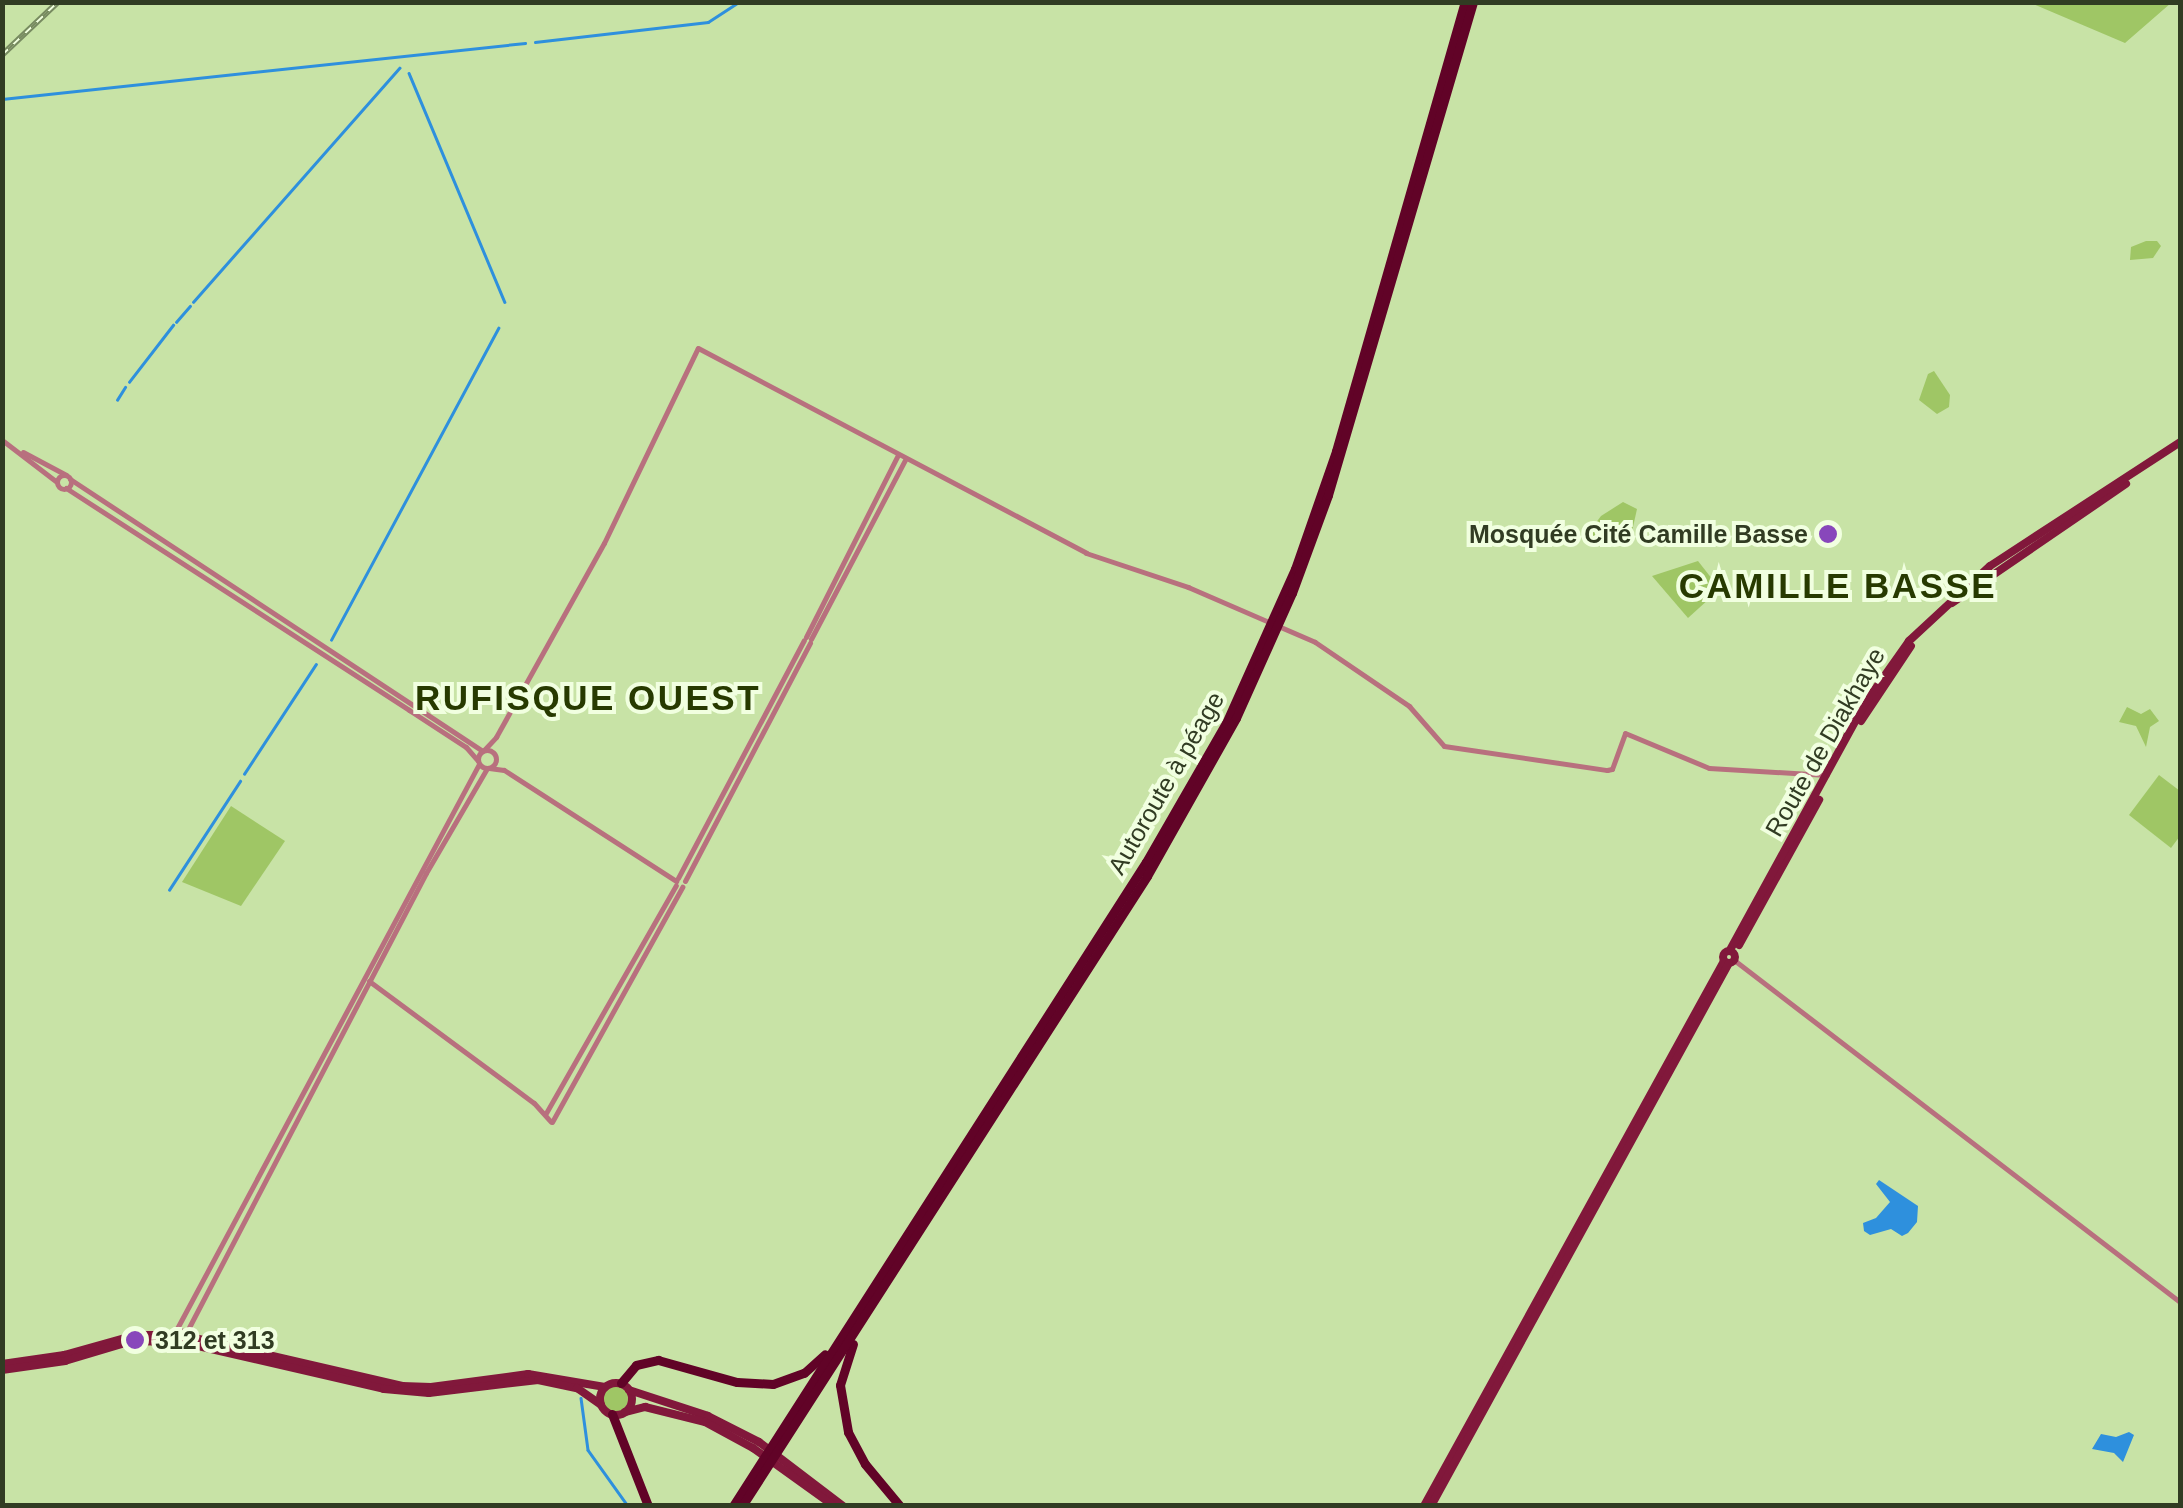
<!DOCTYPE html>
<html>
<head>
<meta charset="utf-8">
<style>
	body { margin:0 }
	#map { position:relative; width:2183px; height:1508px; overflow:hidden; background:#c8e3a6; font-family:Helvetica,sans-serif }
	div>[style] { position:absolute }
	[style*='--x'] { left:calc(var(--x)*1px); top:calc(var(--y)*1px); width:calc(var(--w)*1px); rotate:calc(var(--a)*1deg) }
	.green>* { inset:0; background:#9fc665 }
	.round { border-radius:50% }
	.water>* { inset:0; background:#2e90dd }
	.stream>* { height:2.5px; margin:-1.25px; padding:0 1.25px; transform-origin:1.25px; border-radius:1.25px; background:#2e90dd }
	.tertiary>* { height:5px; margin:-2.5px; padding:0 2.5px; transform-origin:2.5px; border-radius:2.5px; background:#b8707e }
	.tertiary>.ring { margin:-2.5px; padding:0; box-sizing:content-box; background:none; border:5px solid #b8707e; border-radius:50% }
	.primary>* { height:8px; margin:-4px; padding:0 4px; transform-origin:4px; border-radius:4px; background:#81183b }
	.primary>.ring { margin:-4px; padding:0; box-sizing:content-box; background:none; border:8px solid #81183b; border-radius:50% }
	.motorway>* { height:9px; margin:-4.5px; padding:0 4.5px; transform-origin:4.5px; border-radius:4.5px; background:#610327 }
	.rail>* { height:6px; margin-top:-3px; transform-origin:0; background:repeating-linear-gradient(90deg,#f1ffe0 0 8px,#778a60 0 16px); box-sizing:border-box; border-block:2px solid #778a60 }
	.dots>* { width:28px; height:28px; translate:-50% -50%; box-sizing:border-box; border:5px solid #f1ffe0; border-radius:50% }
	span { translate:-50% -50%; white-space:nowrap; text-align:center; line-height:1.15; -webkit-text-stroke:8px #f1ffe0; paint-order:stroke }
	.poi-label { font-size:25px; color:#313c23; font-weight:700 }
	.right { translate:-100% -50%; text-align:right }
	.left { translate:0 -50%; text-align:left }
	.street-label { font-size:25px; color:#313c23 }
	.district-label { font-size:35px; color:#273a00; font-weight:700; letter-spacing:2.5px }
	.frame { position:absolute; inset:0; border:5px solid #313c23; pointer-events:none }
</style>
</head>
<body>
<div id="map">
	<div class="green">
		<div style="clip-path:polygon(2031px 3px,2030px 3px,2171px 3px,2125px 43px)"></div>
		<div style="clip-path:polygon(2146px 241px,2157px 241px,2161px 246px,2153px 258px,2130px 260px,2131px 247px)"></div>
		<div style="clip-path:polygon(1934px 371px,1950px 395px,1949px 407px,1937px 414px,1919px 400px,1928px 374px)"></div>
		<div style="clip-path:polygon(1623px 502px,1637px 509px,1629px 545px,1594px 542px,1592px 528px,1601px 516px)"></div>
		<div style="clip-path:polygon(1698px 561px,1720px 589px,1688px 618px,1652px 576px)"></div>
		<div style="clip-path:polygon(2127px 707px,2141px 714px,2150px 709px,2159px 721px,2150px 727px,2146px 747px,2136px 726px,2119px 722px)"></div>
		<div style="clip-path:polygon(2159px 775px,2180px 791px,2180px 836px,2171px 848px,2129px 815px)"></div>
		<div style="clip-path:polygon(231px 806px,285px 841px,241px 906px,182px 882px)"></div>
		<div class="round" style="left:602px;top:1386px;width:26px;height:26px"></div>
	</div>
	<div class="water">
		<div style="clip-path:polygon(1879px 1180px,1918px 1206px,1917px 1222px,1908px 1233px,1902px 1236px,1891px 1229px,1870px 1235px,1864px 1231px,1863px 1223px,1876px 1218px,1890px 1202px,1876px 1184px)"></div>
		<div style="clip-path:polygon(2129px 1432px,2134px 1435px,2123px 1462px,2114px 1453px,2092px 1449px,2101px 1434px,2116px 1437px)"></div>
	</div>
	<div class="stream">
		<div style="--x:535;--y:42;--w:174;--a:-6.6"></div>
		<div style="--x:708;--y:22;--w:37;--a:-33"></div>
		<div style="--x:409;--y:73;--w:248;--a:67.3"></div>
		<div style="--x:2;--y:99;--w:526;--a:-6.11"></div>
		<div style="--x:193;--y:302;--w:312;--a:-48.6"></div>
		<div style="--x:176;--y:322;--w:21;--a:-49"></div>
		<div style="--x:129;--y:382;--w:72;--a:-52.3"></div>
		<div style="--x:117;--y:400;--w:15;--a:-58"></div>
		<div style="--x:331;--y:640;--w:354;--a:-61.8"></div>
		<div style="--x:244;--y:774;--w:131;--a:-56.8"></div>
		<div style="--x:169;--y:890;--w:130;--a:-56.9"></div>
		<div style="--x:581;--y:1398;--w:52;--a:82.3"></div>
		<div style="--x:588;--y:1450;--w:69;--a:54.5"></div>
	</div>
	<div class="tertiary">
		<div style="--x:2;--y:440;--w:69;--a:37.4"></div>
		<div style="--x:23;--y:452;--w:49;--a:28.1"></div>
		<div class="ring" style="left:57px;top:475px;width:9px;height:9px"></div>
		<div style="--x:70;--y:479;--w:494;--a:33.4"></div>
		<div style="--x:66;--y:488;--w:409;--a:32.9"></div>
		<div style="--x:409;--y:710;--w:68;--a:33"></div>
		<div style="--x:466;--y:747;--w:18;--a:49"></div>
		<div style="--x:806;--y:637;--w:204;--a:-63.2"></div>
		<div style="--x:811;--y:639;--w:202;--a:-62.3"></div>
		<div style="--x:484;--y:750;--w:18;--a:-47"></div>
		<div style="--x:496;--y:737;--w:222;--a:-60.9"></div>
		<div style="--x:604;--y:543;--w:216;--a:-64.3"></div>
		<div style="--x:698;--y:348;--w:439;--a:27.8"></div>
		<div style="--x:1086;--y:553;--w:108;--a:18.4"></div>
		<div style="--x:1188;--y:587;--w:138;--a:23.4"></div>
		<div style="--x:1315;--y:642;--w:114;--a:34.2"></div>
		<div style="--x:1409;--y:706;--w:53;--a:48.8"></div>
		<div style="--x:1444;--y:746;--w:165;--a:8.4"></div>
		<div style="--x:1607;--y:770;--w:5;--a:-11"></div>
		<div style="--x:1612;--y:769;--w:38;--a:-70"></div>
		<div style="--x:1625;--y:733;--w:91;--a:22.6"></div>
		<div style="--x:1709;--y:768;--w:118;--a:3.4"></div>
		<div class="ring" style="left:478px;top:750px;width:13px;height:13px"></div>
		<div style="--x:489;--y:768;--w:15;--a:8"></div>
		<div style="--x:504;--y:770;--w:205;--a:32.8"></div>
		<div style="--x:678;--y:878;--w:269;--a:-62.1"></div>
		<div style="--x:685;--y:881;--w:269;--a:-62.3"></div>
		<div style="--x:1734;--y:960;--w:562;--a:37.48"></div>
		<div style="--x:369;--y:981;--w:205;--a:36.5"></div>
		<div style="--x:534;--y:1103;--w:25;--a:48"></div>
		<div style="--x:546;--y:1113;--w:262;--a:-60.3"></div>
		<div style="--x:552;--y:1122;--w:269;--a:-61"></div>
		<div style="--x:174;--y:1334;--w:646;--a:-61.85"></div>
		<div style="--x:185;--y:1335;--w:521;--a:-62.45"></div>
		<div style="--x:426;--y:873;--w:121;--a:-59.8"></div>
	</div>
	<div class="primary">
		<div style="--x:1952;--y:603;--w:211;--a:-34.4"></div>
		<div style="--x:1861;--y:721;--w:90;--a:-56.3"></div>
		<div style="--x:1739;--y:945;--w:166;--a:-61.1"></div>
		<div style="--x:1730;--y:950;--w:283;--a:-61.3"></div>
		<div style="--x:1866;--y:702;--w:75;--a:-54.8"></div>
		<div style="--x:1909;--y:641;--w:110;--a:-42.8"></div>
		<div style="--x:1990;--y:566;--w:227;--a:-33.1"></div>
		<div class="ring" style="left:1723px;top:951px;width:4px;height:4px"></div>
		<div class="ring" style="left:172px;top:1332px;width:6px;height:6px"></div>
		<div style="--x:186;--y:1336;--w:222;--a:13"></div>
		<div style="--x:402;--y:1386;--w:29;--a:2"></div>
		<div style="--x:431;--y:1387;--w:98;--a:-7.6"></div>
		<div style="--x:528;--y:1374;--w:78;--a:9.6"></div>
		<div style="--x:185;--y:1343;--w:204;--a:13"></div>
		<div style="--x:384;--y:1389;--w:45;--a:5.1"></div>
		<div style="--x:429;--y:1393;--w:110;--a:-6.8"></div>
		<div style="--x:538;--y:1380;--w:40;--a:12"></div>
		<div style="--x:577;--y:1388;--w:29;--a:35"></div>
		<div style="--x:2;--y:1364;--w:63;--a:-8.3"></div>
		<div style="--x:64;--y:1355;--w:75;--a:-15.5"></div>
		<div style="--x:136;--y:1335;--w:37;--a:0"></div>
		<div style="--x:2;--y:1370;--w:64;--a:-8.1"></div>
		<div style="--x:65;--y:1361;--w:70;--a:-16.6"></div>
		<div style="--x:132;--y:1341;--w:40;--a:1.4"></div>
		<div class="ring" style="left:600px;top:1383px;width:24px;height:24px"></div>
		<div style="--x:629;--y:1390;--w:83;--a:18.2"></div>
		<div style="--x:708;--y:1416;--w:57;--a:27"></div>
		<div style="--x:759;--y:1442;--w:106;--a:37.3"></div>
		<div style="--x:625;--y:1412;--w:21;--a:-14"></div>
		<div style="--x:645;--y:1407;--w:62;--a:14"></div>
		<div style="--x:705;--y:1422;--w:55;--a:28.4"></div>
		<div style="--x:753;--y:1448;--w:100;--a:35.6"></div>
		<div style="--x:1424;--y:1506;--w:622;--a:-61.17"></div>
		<div style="--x:1431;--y:1506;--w:619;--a:-61.24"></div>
	</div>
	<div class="motorway">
		<div style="--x:853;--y:1344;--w:43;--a:107.6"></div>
		<div style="--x:840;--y:1385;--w:48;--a:80.3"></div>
		<div style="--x:848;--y:1432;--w:36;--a:62"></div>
		<div style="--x:865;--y:1464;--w:55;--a:50.2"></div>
		<div style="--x:621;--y:1383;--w:23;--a:-50"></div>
		<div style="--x:636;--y:1365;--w:23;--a:-13"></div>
		<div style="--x:658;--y:1360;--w:82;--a:15.6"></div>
		<div style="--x:737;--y:1382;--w:36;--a:3"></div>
		<div style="--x:773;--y:1384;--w:33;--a:-20"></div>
		<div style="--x:804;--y:1373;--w:28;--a:-42"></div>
		<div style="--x:612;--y:1414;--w:99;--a:68.6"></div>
		<div style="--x:733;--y:1506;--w:765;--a:-57.33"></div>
		<div style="--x:1146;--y:862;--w:160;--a:-60.1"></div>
		<div style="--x:1226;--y:723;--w:169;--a:-65.9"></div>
		<div style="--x:1295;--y:569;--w:125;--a:-70.8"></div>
		<div style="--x:1336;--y:451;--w:467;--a:-74"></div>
		<div style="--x:742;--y:1506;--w:749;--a:-57.26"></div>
		<div style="--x:1147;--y:876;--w:181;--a:-60.6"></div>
		<div style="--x:1236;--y:718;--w:137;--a:-65.9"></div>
		<div style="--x:1292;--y:593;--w:104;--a:-69.8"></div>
		<div style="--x:1328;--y:495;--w:514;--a:-73.61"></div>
	</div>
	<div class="rail">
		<div style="--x:2;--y:55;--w:77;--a:-43.4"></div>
	</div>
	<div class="dots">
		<div style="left:1828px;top:534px;background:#8847bb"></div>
		<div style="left:135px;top:1340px;background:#8847bb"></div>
	</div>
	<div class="poi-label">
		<span class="right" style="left:1808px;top:534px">Mosquée Cité Camille Basse</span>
		<span class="left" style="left:155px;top:1340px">312 et 313</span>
	</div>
	<div class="street-label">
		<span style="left:1825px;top:742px;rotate:-60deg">Route de Diakhaye</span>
		<span style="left:1166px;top:783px;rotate:-60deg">Autoroute à péage</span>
	</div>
	<div class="district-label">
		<span style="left:1838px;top:586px">CAMILLE BASSE</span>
		<span style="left:588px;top:698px">RUFISQUE OUEST</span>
	</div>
	<div class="frame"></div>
</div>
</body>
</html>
